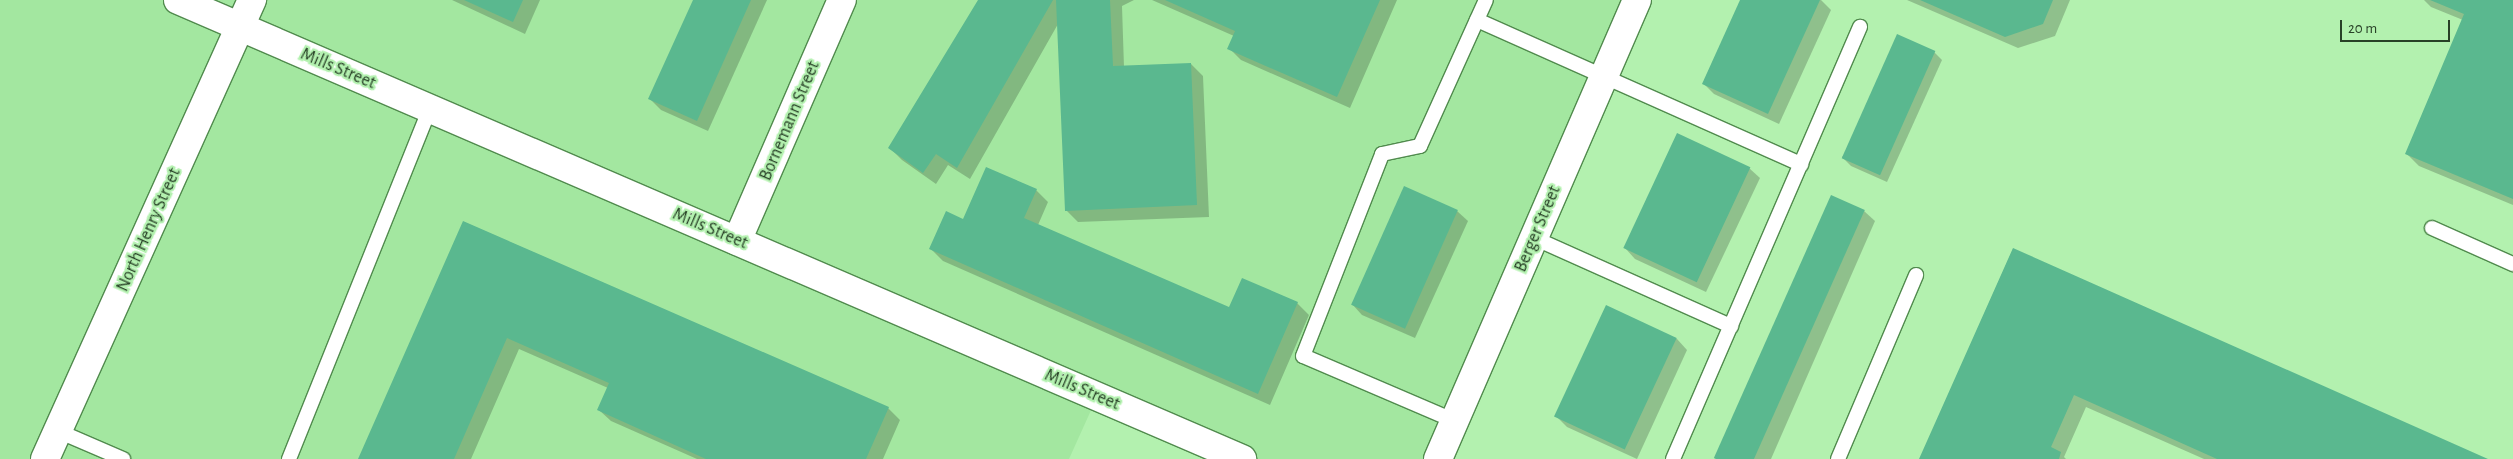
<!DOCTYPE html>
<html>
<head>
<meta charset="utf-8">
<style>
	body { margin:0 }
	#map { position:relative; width:2513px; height:459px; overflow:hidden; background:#b3f1af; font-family:"Alegreya Sans",sans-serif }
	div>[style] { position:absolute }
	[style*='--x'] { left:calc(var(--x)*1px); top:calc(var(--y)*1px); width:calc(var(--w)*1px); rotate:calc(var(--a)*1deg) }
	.built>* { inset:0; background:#a3e7a0 }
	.shadow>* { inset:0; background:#0003 }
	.building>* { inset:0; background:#5ab88f; transform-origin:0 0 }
	.roads { filter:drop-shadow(1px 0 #518b4e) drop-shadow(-1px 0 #518b4e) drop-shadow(0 1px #518b4e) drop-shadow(0 -1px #518b4e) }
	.lane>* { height:14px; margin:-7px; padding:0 7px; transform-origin:7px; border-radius:7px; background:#fff }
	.street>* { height:28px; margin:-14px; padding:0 14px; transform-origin:14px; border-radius:14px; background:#fff }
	span { translate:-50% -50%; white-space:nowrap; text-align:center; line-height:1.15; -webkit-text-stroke:4.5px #b3f1af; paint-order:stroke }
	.street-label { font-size:18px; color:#284127 }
	.scale { position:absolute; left:2340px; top:20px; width:110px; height:22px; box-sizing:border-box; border:2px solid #284127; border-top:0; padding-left:6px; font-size:15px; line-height:18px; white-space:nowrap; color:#284127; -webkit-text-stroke:4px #b3f1af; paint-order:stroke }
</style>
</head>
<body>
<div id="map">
	<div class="built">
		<div style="clip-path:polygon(0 0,1637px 0,1438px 459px,1242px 459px,1097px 397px,1069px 459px,0 459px)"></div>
	</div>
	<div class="shadow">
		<div style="clip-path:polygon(452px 0,540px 0,525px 34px)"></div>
		<div style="clip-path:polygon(694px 0,767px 0,708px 131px,661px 110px,650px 99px)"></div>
		<div style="clip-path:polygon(979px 0,1134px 0,1122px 6px,1124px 67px,1191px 64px,1203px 76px,1209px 217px,1078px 222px,1066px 210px,1058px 24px,970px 179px,948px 165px,936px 184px,902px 160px,890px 148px)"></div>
		<div style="clip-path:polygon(1152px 0,1397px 0,1350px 108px,1241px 60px,1229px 48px,1234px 36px)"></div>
		<div style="clip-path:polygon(1741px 0,1821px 0,1831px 10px,1779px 124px,1714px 94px,1703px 83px)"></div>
		<div style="clip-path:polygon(1907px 0,2070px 0,2055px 36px,2018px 48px)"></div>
		<div style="clip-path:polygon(2424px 0,2513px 0,2513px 205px,2419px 166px,2407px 154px,2463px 20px,2431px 7px)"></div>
		<div style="clip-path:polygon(1934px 52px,1942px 60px,1887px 182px,1851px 166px,1842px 157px)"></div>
		<div style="clip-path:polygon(1749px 168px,1760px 178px,1706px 292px,1635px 259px,1625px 248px)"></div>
		<div style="clip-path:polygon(1036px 190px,1048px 202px,1038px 225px,1229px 309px,1297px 303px,1309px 315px,1270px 405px,943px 261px,931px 249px,963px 220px)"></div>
		<div style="clip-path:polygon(1457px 211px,1468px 221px,1415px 338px,1362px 315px,1352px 304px)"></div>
		<div style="clip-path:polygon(1864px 211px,1875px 221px,1771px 459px,1717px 459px)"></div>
		<div style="clip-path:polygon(464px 222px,888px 408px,900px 420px,883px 459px,697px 459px,611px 421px,599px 410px,608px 388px,519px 349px,471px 459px,360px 459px)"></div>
		<div style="clip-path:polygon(2013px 249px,2485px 459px,2204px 459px,2086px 407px,2064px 457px,2066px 459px,1920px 459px)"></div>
		<div style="clip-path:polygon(1606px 307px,1677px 339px,1687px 350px,1637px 459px,1567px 427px,1556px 416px)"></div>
	</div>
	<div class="building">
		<div style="clip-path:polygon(464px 0,523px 0,513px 22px)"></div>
		<div style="clip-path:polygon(693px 0,751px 0,697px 121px,648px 99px)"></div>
		<div style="clip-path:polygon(978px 0,1053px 0,957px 168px,936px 154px,923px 173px,888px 148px)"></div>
		<div style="clip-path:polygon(1056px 0,1110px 0,1113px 66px,1191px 63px,1197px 205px,1065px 211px)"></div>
		<div style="clip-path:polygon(1165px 0,1380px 0,1337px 97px,1227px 49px,1235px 31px)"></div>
		<div style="clip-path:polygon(1740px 0,1820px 0,1768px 114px,1702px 84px)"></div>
		<div style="clip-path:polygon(1920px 0,2053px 0,2043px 24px,2005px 37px)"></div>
		<div style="clip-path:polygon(2430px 0,2513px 0,2513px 199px,2405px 154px,2464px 14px)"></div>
		<div style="left:1897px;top:34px;width:42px;height:136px;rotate:24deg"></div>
		<div style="left:1677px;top:133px;width:81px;height:127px;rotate:25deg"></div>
		<div style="clip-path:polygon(986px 167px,1037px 189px,1024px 218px,1229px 307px,1242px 278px,1298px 302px,1258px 394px,929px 249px,946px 211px,963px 219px)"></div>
		<div style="left:1404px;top:186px;width:59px;height:130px;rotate:24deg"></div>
		<div style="left:1831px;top:195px;width:37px;height:288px;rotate:24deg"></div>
		<div style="clip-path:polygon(463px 221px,889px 407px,866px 459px,706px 459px,597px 410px,609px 383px,507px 338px,454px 459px,358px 459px)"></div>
		<div style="clip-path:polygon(2013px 248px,2488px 459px,2217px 459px,2074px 395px,2051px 447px,2061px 452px,2059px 459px,1919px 459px)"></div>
		<div style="left:1606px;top:305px;width:78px;height:123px;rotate:25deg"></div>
	</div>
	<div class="roads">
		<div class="lane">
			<div style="--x:1477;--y:20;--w:355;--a:24"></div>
			<div style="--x:2432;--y:228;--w:89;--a:24"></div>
			<div style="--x:1534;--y:238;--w:216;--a:24.1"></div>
			<div style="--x:1455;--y:421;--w:165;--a:-156.8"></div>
			<div style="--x:1303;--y:356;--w:217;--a:-68.6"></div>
			<div style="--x:1382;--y:154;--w:39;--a:-12"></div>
			<div style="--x:1420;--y:146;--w:160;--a:-65.7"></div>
			<div style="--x:58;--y:431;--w:71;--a:23.3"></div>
			<div style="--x:289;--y:459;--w:377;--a:-68.1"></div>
			<div style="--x:1673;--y:459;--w:471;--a:-66.6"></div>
			<div style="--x:1838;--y:459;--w:200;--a:-67"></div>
		</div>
		<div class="street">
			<div style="--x:178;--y:0;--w:1159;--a:23.33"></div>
			<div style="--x:737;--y:241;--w:263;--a:-66.5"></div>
			<div style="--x:45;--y:459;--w:504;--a:-65.73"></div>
			<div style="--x:1438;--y:459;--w:500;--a:-66.56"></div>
		</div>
	</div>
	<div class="street-label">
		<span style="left:338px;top:69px;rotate:23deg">Mills Street</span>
		<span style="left:790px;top:121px;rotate:-67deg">Bornemann Street</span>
		<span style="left:710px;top:229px;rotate:23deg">Mills Street</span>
		<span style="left:1538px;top:229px;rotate:-67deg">Berger Street</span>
		<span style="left:149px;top:230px;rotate:-66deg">North Henry Street</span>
		<span style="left:1082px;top:390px;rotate:23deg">Mills Street</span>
	</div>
	<div class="scale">20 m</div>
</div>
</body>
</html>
